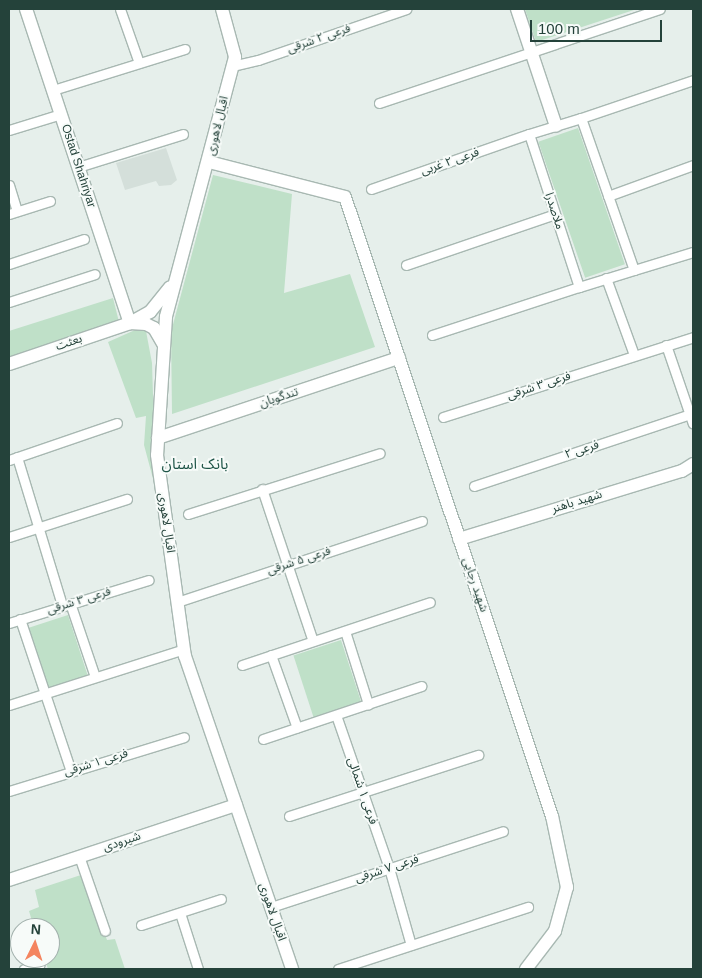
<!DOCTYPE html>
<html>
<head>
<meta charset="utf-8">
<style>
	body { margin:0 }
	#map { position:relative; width:702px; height:978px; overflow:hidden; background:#e6efeb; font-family:Helvetica,"Noto Sans Arabic",sans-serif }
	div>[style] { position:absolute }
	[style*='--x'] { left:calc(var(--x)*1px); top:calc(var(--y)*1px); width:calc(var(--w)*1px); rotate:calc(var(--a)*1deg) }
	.built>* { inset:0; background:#d4dfda }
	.green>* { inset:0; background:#bfe0c8; transform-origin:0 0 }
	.roads { filter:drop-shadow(1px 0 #a8b8b2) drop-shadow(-1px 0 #a8b8b2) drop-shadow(0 1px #a8b8b2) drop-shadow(0 -1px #a8b8b2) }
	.street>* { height:9px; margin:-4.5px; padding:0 4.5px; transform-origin:4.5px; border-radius:4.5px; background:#fff }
	.secondary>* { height:12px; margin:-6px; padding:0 6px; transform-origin:6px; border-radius:6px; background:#fff }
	span { translate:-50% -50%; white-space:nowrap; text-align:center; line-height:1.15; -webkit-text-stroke:4px #f7fbf9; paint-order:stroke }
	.street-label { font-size:12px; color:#24423a }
	.quarter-label { font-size:15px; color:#1f5548 }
	.frame { position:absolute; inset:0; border:10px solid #24423a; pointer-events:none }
	.north { position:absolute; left:10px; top:918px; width:50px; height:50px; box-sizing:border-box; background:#f7fbf9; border:1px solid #a3b1ad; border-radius:50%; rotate:4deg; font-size:14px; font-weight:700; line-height:20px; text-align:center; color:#24423a }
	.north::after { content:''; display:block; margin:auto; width:18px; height:22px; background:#f4845f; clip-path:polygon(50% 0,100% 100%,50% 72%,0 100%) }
	.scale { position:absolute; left:530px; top:20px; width:132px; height:22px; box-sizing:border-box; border:2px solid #24423a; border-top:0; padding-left:6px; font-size:15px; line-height:18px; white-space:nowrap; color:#24423a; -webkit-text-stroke:4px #f7fbf9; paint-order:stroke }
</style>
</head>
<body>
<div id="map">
	<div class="built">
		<div style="clip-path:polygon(166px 148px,177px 180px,171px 185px,159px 186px,156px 181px,125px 190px,116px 163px)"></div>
	</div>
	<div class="green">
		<div style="clip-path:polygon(525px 9px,637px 9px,536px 42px)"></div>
		<div style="left:578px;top:128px;width:144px;height:42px;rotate:71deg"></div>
		<div style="clip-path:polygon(213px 175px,292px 194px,284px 293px,350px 274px,375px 347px,172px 414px,171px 332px)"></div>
		<div style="clip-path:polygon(113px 298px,119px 322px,9px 359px,9px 331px)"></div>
		<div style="clip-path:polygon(135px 330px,146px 331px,152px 363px,156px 490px,144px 445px,146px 416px,136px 418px,108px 342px)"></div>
		<div style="left:68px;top:615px;width:64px;height:42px;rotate:72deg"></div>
		<div style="left:341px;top:640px;width:65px;height:50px;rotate:72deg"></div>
		<div style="clip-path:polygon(84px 874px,107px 940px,115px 939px,125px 969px,48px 969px,44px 958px,50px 958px,50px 928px,34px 928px,29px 911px,39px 907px,35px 890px)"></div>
	</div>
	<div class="roads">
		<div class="street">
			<div style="--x:120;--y:9;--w:57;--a:70.6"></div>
			<div style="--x:232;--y:66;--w:27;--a:-13"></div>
			<div style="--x:258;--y:60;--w:157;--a:-19"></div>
			<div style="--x:53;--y:90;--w:138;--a:-17.3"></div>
			<div style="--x:379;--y:103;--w:296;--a:-18.5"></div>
			<div style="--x:581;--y:118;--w:161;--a:70.8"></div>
			<div style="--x:634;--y:270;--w:58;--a:162.8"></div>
			<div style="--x:579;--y:287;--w:161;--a:-108.1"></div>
			<div style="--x:529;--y:134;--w:54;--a:-17.1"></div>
			<div style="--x:581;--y:118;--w:118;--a:-18.7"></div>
			<div style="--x:9;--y:130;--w:54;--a:-17.1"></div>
			<div style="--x:78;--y:167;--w:110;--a:-17.4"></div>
			<div style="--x:9;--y:185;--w:27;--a:73"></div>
			<div style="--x:371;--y:189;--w:167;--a:-19.2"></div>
			<div style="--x:608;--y:196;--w:90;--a:-20"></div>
			<div style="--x:9;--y:214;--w:43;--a:-17.6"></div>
			<div style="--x:9;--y:264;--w:79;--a:-18.4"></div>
			<div style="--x:406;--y:265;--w:157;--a:-18.9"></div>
			<div style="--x:634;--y:270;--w:62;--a:-17"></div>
			<div style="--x:606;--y:278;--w:82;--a:70"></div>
			<div style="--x:9;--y:302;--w:90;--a:-18"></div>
			<div style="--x:432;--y:335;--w:155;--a:-18.1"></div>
			<div style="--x:666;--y:345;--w:83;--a:71.1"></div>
			<div style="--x:443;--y:417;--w:262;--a:-17.7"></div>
			<div style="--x:17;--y:457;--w:155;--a:73.1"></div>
			<div style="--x:9;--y:460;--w:114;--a:-18.9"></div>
			<div style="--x:474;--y:486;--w:228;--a:-18.4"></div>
			<div style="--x:262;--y:489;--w:160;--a:71.5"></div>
			<div style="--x:188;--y:514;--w:201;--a:-17.6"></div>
			<div style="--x:9;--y:537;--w:124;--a:-17.9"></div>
			<div style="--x:177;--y:602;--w:258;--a:-18.3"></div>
			<div style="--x:70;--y:603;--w:78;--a:71.3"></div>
			<div style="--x:20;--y:619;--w:160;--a:71.5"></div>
			<div style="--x:9;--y:623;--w:146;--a:-17.1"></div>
			<div style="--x:345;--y:631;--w:77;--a:72.5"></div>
			<div style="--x:271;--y:655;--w:77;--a:70.4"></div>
			<div style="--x:242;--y:665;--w:198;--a:-18.5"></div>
			<div style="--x:9;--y:705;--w:184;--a:-17.7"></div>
			<div style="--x:336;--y:715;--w:162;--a:70.9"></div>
			<div style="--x:389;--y:868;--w:80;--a:74.1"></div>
			<div style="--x:263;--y:739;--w:167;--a:-18.5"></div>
			<div style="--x:9;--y:791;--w:183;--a:-17.1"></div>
			<div style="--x:289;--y:816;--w:199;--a:-17.9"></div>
			<div style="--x:79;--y:856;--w:79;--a:70.9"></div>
			<div style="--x:271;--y:907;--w:244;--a:-18.1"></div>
			<div style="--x:180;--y:913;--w:59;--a:72.2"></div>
			<div style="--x:141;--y:925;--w:84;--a:-18"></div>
			<div style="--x:24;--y:969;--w:16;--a:-15"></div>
			<div style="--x:338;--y:969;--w:200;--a:-18.1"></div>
		</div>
		<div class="secondary">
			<div style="--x:26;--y:9;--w:331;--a:71.7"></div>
			<div style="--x:222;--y:9;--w:50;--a:74.8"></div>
			<div style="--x:235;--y:57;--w:269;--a:104.9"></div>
			<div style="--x:166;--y:317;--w:138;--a:93.7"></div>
			<div style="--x:157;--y:455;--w:203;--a:82.1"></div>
			<div style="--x:185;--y:656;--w:331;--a:71.1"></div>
			<div style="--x:517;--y:9;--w:123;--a:71.6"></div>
			<div style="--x:209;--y:162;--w:140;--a:14.4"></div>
			<div style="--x:345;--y:197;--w:653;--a:71.51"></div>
			<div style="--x:552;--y:816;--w:73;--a:78.1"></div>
			<div style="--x:567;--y:887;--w:46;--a:105.3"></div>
			<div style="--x:555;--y:931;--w:48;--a:127.3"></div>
			<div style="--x:130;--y:323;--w:16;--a:4"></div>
			<div style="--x:146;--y:324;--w:9;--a:27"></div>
			<div style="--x:154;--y:328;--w:20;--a:60"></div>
			<div style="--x:9;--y:364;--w:128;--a:-18.7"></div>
			<div style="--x:130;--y:323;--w:23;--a:-29"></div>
			<div style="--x:150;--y:312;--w:32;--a:-51"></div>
			<div style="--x:158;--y:438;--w:254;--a:-18.4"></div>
			<div style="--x:459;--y:539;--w:233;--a:-17"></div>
			<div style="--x:682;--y:471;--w:13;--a:-32"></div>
			<div style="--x:9;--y:880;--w:239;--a:-18.3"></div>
		</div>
	</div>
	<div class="street-label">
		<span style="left:319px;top:39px;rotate:-19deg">فرعی ۲ شرقی</span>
		<span style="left:218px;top:126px;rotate:-76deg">اقبال لاهوری</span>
		<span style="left:450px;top:162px;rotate:-19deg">فرعی ۲ غربی</span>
		<span style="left:78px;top:166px;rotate:72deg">Ostad Shahriyar</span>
		<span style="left:554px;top:211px;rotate:72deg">ملاصدرا</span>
		<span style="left:69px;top:343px;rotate:-19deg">بعثت</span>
		<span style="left:539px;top:386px;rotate:-18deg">فرعی ۳ شرقی</span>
		<span style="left:279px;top:398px;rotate:-18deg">تندگویان</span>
		<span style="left:582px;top:450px;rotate:-18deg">فرعی ۲</span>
		<span style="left:577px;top:502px;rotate:-17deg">شهید باهنر</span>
		<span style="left:166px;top:523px;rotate:82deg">اقبال لاهوری</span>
		<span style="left:299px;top:561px;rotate:-18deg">فرعی ۵ شرقی</span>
		<span style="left:475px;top:585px;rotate:71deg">شهید رجایی</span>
		<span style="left:79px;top:601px;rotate:-17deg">فرعی ۳ شرقی</span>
		<span style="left:96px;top:763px;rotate:-17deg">فرعی ۱ شرقی</span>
		<span style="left:362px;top:791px;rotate:71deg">فرعی ۱ شمالی</span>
		<span style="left:122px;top:842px;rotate:-18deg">شیرودی</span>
		<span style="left:387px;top:869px;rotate:-18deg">فرعی ۷ شرقی</span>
		<span style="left:272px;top:912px;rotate:71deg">اقبال لاهوری</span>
	</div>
	<div class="quarter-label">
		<span style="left:195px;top:464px">بانک استان</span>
	</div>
	<div class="frame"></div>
	<div class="north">N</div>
	<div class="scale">100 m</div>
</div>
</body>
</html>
